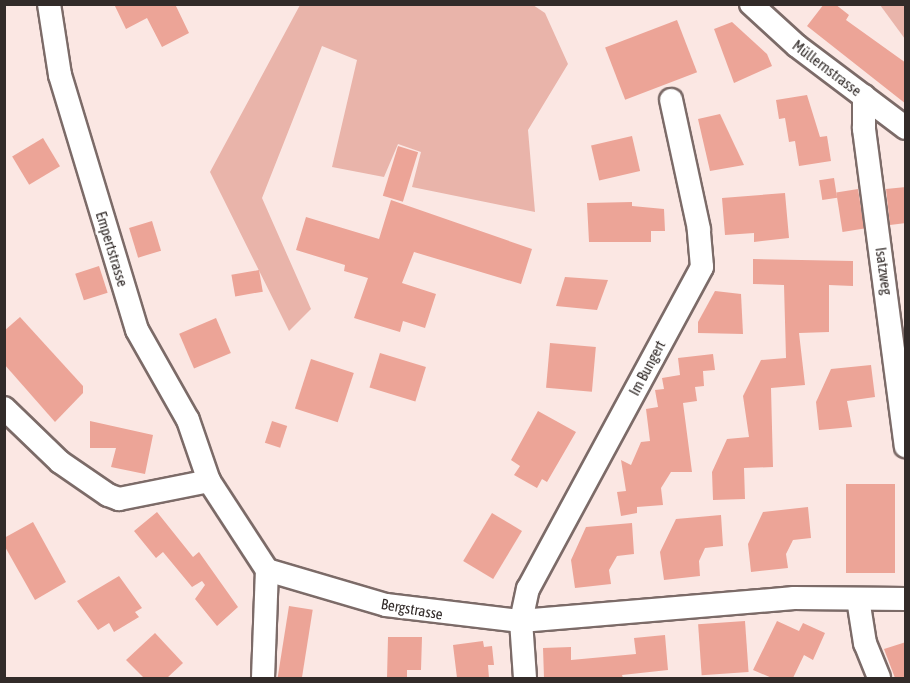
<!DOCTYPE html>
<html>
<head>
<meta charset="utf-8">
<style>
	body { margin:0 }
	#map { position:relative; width:910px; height:683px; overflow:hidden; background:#fbe7e3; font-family:"Asap Condensed",sans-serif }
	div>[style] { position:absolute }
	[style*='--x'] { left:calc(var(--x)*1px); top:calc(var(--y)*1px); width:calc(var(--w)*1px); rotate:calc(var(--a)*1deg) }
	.green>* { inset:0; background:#e9b4aa }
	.building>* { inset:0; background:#eca497; transform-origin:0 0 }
	.roads { filter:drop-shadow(2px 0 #7c6b68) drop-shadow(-2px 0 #7c6b68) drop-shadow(0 2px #7c6b68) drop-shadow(0 -2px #7c6b68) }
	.minor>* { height:22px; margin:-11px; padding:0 11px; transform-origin:11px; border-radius:11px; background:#fff }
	span { translate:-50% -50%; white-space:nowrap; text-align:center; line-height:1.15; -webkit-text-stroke:5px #fff; paint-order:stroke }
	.street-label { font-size:15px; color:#322b29 }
	.frame { position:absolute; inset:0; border:6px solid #322b29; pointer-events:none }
</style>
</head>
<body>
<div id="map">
	<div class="green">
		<div style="clip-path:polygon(300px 5px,533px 5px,545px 13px,568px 64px,528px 130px,535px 212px,412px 187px,421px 152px,398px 144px,384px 177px,332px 167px,357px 60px,322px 46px,262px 198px,311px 309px,289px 331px,210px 172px)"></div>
		<div style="clip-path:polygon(880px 5px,905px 5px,905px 39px)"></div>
	</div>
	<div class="building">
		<div style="clip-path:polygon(114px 4px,175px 4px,189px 33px,162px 47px,147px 18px,126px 29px)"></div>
		<div style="clip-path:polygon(824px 4px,835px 4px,849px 15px,846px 20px,906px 63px,906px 104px,807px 26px)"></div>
		<div style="left:677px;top:20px;width:56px;height:77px;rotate:69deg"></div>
		<div style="clip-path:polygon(732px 22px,767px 54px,772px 66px,734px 83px,714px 29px)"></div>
		<div style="clip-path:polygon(807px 95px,820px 137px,827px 136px,831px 161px,799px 166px,795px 141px,789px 142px,785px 118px,779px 119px,776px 100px)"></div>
		<div style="clip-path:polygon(720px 114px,744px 165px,710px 171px,698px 119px)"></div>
		<div style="left:632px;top:136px;width:36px;height:42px;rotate:77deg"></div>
		<div style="left:43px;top:138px;width:33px;height:36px;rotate:59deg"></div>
		<div style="left:398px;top:146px;width:21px;height:52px;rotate:17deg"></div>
		<div style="left:834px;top:178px;width:20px;height:15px;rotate:81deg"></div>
		<div style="clip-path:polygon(906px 187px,906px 223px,890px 225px,886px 189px)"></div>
		<div style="left:858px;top:189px;width:40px;height:22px;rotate:81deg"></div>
		<div style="clip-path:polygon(785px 193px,789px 238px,754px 242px,754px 233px,725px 235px,722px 198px)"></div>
		<div style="clip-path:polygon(391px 200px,532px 249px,521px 284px,414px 252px,402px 283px,436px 294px,425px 328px,403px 321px,400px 332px,354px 318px,368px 278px,344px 271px,345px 265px,296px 250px,306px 217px,379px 239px)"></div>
		<div style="clip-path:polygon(632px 202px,632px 206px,664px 209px,665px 231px,651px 231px,651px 242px,589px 242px,587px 203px)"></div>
		<div style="left:152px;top:221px;width:31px;height:24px;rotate:73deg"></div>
		<div style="clip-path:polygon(753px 259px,853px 261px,853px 286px,829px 285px,829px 332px,799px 333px,805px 385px,771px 388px,773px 467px,744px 468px,745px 499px,713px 500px,712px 472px,727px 439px,749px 437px,743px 396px,761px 360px,786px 358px,784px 285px,753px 284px)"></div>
		<div style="left:99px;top:266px;width:28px;height:25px;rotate:72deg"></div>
		<div style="left:259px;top:270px;width:22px;height:28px;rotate:80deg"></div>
		<div style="clip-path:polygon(565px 277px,608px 280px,597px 310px,556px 306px)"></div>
		<div style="clip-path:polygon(715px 291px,741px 294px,743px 334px,698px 333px,698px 322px)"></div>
		<div style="clip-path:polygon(20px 317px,83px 386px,83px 393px,55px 422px,4px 364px,4px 331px)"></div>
		<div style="left:216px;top:318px;width:38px;height:40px;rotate:67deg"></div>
		<div style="left:550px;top:343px;width:46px;height:45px;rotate:5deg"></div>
		<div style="left:380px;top:353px;width:48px;height:36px;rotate:17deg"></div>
		<div style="clip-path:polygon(713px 354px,715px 370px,703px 371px,704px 386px,695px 387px,697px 401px,683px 403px,692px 472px,671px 472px,661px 488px,663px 505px,637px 507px,637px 513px,621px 516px,617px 492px,626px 491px,621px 460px,631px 465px,641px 442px,650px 441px,646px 409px,658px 407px,655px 390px,664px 389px,662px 378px,680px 375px,678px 358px)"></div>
		<div style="left:311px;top:359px;width:45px;height:52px;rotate:18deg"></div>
		<div style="clip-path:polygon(871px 365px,875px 397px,847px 401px,852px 427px,819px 430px,816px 402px,831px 369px)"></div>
		<div style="clip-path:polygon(538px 411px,576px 432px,547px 482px,542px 479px,537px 488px,514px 475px,520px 466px,511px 460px)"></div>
		<div style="clip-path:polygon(90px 421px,153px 435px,145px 474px,111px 467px,116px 448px,90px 448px)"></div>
		<div style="left:272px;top:421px;width:16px;height:23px;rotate:18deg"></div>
		<div style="left:846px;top:484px;width:49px;height:89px"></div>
		<div style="clip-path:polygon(808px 507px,811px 538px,793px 540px,786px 554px,788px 568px,751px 572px,748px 544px,763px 512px)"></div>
		<div style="clip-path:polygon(157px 512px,193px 557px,199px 552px,238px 607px,217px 626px,195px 599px,205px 585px,202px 581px,192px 587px,163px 552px,156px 558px,134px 531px)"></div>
		<div style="left:492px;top:513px;width:35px;height:56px;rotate:31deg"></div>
		<div style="clip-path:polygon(721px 515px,723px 546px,705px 548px,699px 561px,700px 576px,664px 580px,660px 552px,676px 519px)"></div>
		<div style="clip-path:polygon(33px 522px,66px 582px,35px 600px,4px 545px,4px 538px)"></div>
		<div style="clip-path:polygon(632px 523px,634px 554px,617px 556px,609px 570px,611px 584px,575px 588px,571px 560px,586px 527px)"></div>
		<div style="clip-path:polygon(119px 576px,142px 608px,135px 612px,139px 617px,114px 632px,109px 623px,98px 630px,77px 601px)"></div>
		<div style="left:289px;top:606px;width:24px;height:73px;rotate:9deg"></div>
		<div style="left:745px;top:621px;width:51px;height:47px;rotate:86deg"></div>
		<div style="clip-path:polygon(777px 621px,799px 631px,803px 623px,825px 633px,813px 660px,804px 655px,793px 678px,772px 678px,753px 670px)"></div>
		<div style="clip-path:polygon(155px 633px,183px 663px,167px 678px,144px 678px,126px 660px)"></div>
		<div style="clip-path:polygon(665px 635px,668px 670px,622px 675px,623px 678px,544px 678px,543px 648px,571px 647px,571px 660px,636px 654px,634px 638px)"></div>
		<div style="clip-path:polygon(388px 637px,422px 637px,421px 670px,407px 670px,407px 678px,387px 678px)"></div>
		<div style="clip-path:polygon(483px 641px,484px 647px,492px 646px,494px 665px,488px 665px,489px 678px,457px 678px,453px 645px)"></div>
		<div style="clip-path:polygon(906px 642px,906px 678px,895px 678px,884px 649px)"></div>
	</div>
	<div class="roads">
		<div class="minor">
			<div style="--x:49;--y:4;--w:72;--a:81.2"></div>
			<div style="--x:60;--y:75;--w:266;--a:73.2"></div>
			<div style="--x:137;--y:330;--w:103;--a:60.5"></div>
			<div style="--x:188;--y:420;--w:65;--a:71"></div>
			<div style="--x:209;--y:481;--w:106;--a:56.9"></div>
			<div style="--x:267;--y:570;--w:124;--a:16.4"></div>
			<div style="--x:386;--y:605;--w:136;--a:6.8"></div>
			<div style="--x:521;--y:621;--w:274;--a:-4.8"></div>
			<div style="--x:794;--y:598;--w:112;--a:0.5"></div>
			<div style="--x:751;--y:4;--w:62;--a:42.4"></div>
			<div style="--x:797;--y:46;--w:136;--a:37"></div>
			<div style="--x:864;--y:96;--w:33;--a:90"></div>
			<div style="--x:864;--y:129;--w:320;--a:82.5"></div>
			<div style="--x:4;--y:408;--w:78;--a:44"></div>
			<div style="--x:60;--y:462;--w:58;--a:34.5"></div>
			<div style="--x:108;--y:495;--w:12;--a:20"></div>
			<div style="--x:119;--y:499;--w:92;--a:-11.3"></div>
			<div style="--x:858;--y:599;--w:45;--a:81"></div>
			<div style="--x:865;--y:643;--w:38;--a:68"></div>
			<div style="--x:263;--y:678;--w:108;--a:-87.9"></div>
			<div style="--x:525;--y:678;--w:57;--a:-94"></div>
			<div style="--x:521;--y:621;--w:33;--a:-78"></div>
			<div style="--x:528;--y:589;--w:366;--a:-61.6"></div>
			<div style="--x:702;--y:267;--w:38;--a:-95"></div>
			<div style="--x:699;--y:229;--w:132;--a:-102.2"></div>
		</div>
	</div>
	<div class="street-label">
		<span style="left:827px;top:68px;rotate:37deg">Müllernstrasse</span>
		<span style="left:112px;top:249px;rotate:73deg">Empertstrasse</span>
		<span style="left:884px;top:271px;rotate:82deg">Isatzweg</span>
		<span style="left:647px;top:368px;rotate:-62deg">Im Bungert</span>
		<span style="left:412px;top:609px;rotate:10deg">Bergstrasse</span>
	</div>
	<div class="frame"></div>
</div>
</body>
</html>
